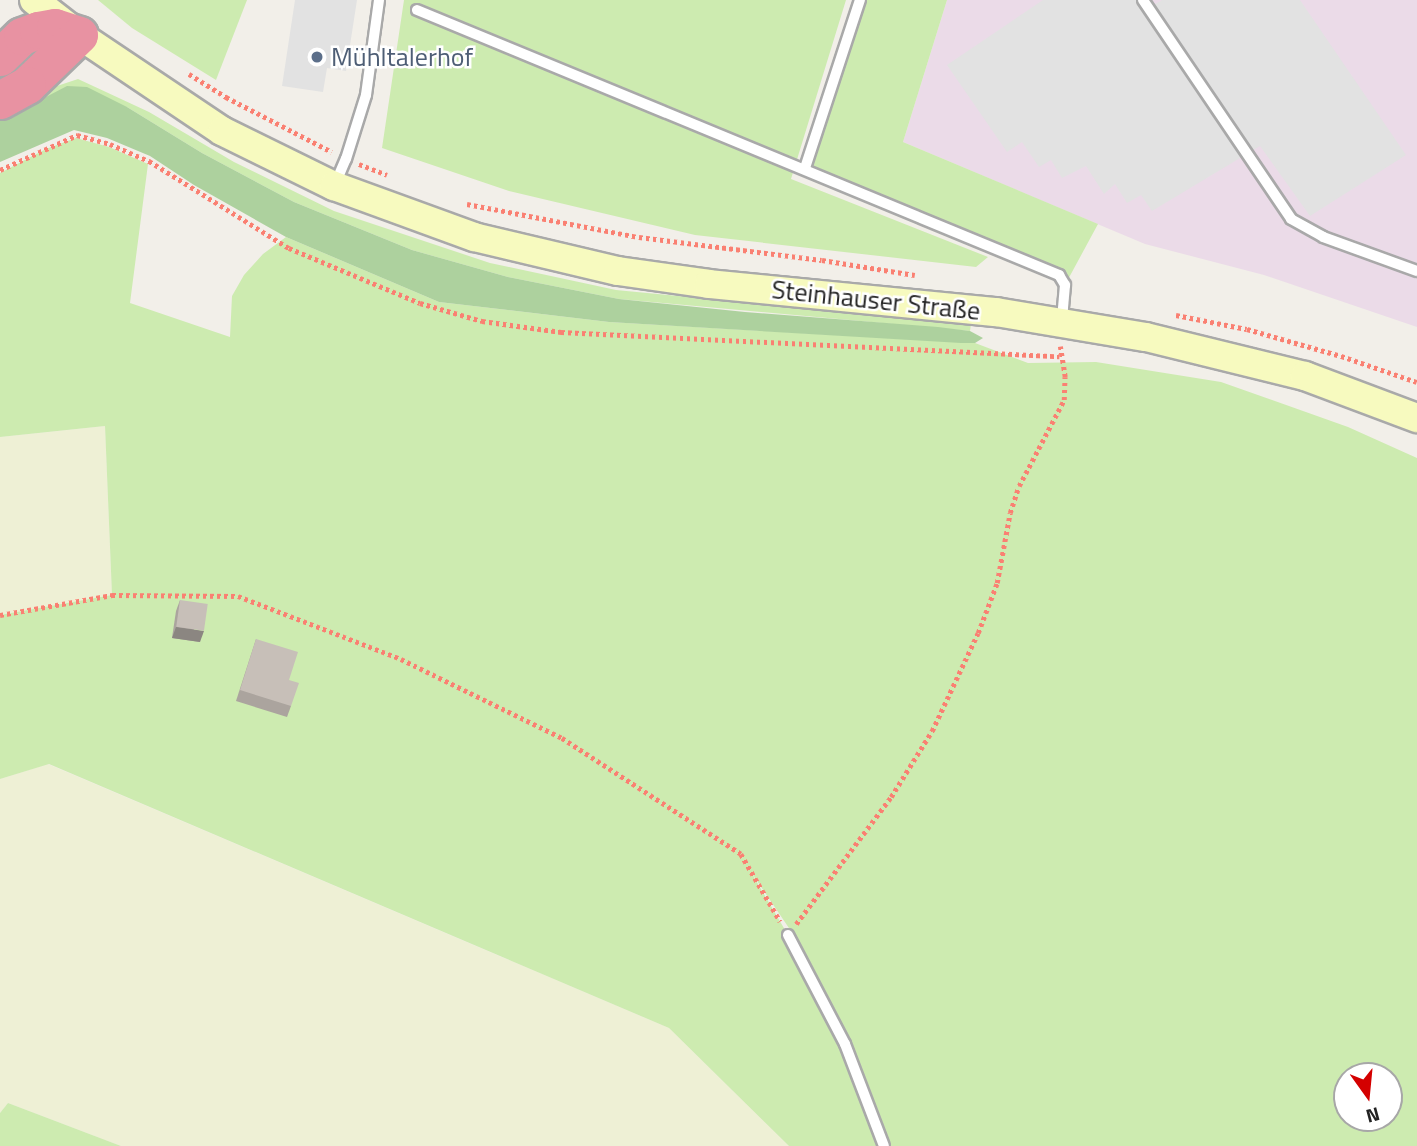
<!DOCTYPE html>
<html>
<head>
<meta charset="utf-8">
<style>
	body { margin:0 }
	#map { position:relative; width:1417px; height:1146px; overflow:hidden; background:#f2efe9; font-family:"Titillium Web",sans-serif }
	div>[style] { position:absolute }
	[style*='--x'] { left:calc(var(--x)*1px); top:calc(var(--y)*1px); width:calc(var(--w)*1px); rotate:calc(var(--a)*1deg) }
	.industrial>* { inset:0; background:#ebdbe8 }
	.farmland>* { inset:0; background:#eef0d5 }
	.grass>* { inset:0; background:#cdebb0 }
	.forest>* { inset:0; background:#add19e }
	.parking>* { inset:0; background:#e2e2e2 }
	.path>* { height:4.5px; margin-top:-2.25px; transform-origin:0; background:repeating-linear-gradient(90deg,#fa8072 0 3.5px,transparent 0 7px) }
	.roads { filter:drop-shadow(2px 0 #a9a9a9) drop-shadow(-2px 0 #a9a9a9) drop-shadow(0 2px #a9a9a9) drop-shadow(0 -2px #a9a9a9) }
	.lane>* { height:10px; margin:-5px; padding:0 5px; transform-origin:5px; border-radius:5px; background:#fff }
	.secondary>* { height:28px; margin:-14px; padding:0 14px; transform-origin:14px; border-radius:14px; background:#f7fabf }
	.highway>* { height:37px; margin:-18.5px; padding:0 18.5px; transform-origin:18.5px; border-radius:18.5px; background:#e892a2 }
	.wall>* { inset:0; background:#aba49e }
	.shaded-wall>* { inset:0; background:#8b8681 }
	.building>* { inset:0; background:#c7bfb8; transform-origin:0 0 }
	.dots>* { width:19px; height:19px; translate:-50% -50%; box-sizing:border-box; border:4px solid #fff; border-radius:50% }
	span { translate:-50% -50%; white-space:nowrap; text-align:center; line-height:1.15; -webkit-text-stroke:5px #fff; paint-order:stroke }
	.service-label { font-size:26px; color:#4e5e75 }
	.left { translate:0 -50%; text-align:left }
	.street-label { font-size:26px; color:#222 }
	.north { position:absolute; left:1333px; top:1062px; width:70px; height:70px; box-sizing:border-box; background:#fff; border:2px solid #a7a7a7; border-radius:50%; rotate:165deg; font-size:19px; font-weight:700; line-height:28px; text-align:center; color:#222 }
	.north::after { content:''; display:block; margin:auto; width:24px; height:32px; background:#d40000; clip-path:polygon(50% 0,100% 100%,50% 72%,0 100%) }
</style>
</head>
<body>
<div id="map">
	<div class="industrial">
		<div style="clip-path:polygon(947px 0,1417px 0,1417px 327px,1264px 275px,1145px 244px,903px 142px)"></div>
	</div>
	<div class="farmland">
		<div style="clip-path:polygon(105px 426px,112px 595px,0 615px,0 437px)"></div>
		<div style="clip-path:polygon(48px 764px,669px 1028px,789px 1146px,121px 1146px,8px 1103px,0 1113px,0 779px)"></div>
	</div>
	<div class="grass">
		<div style="clip-path:polygon(98px 0,247px 0,216px 80px,132px 28px)"></div>
		<div style="clip-path:polygon(404px 0,846px 0,791px 179px,988px 257px,976px 267px,695px 235px,509px 191px,382px 148px)"></div>
		<div style="clip-path:polygon(860px 0,947px 0,903px 142px,1098px 224px,1065px 285px,1058px 275px,805px 168px)"></div>
		<div style="clip-path:polygon(78px 79px,149px 112px,234px 162px,334px 211px,490px 263px,616px 290px,971px 324px,970px 331px,619px 299px,508px 277px,412px 250px,294px 202px,202px 153px,127px 107px,35px 100px,0 121px,0 113px,36px 93px)"></div>
		<div style="clip-path:polygon(evenodd,76px 138px,109px 147px,148px 164px,130px 303px,230px 337px,232px 296px,244px 275px,263px 254px,286px 237px,439px 302px,609px 322px,975px 343px,1028px 363px,1096px 362px,1221px 382px,1348px 427px,1417px 458px,1417px 1146px,789px 1146px,669px 1028px,49px 764px,0 779px,0 615px,112px 595px,105px 426px,0 437px,0 173px,46px 149px,76px 138px,751px 872px,793px 934px,834px 1022px,788px 935px,751px 872px,76px 138px,1347px 1076px,1389px 1076px,1389px 1118px,1347px 1118px,1347px 1076px)"></div>
		<div style="clip-path:polygon(8px 1103px,121px 1146px,0 1146px,0 1113px)"></div>
	</div>
	<div class="forest">
		<div style="clip-path:polygon(67px 86px,87px 87px,127px 107px,202px 153px,294px 202px,412px 250px,508px 277px,619px 299px,745px 312px,938px 327px,970px 331px,983px 338px,975px 343px,961px 343px,609px 322px,439px 302px,286px 237px,194px 185px,150px 156px,107px 138px,74px 130px,0 162px,0 121px)"></div>
	</div>
	<div class="parking">
		<div style="clip-path:polygon(295px 0,357px 0,346px 71px,327px 68px,323px 92px,282px 86px)"></div>
		<div style="clip-path:polygon(1043px 0,1143px 0,1149px 8px,1162px 0,1300px 0,1406px 155px,1310px 216px,1260px 146px,1152px 211px,1141px 195px,1127px 203px,1115px 184px,1104px 194px,1086px 166px,1062px 178px,1051px 160px,1039px 167px,1022px 142px,1007px 152px,947px 65px)"></div>
	</div>
	<div class="path">
		<div style="--x:189;--y:74;--w:44;--a:31.9"></div>
		<div style="--x:226;--y:97;--w:119;--a:27.4"></div>
		<div style="--x:359;--y:164;--w:30;--a:21"></div>
		<div style="--x:0;--y:170;--w:85;--a:-24.4"></div>
		<div style="--x:77;--y:135;--w:34;--a:15"></div>
		<div style="--x:110;--y:144;--w:43;--a:23.6"></div>
		<div style="--x:149;--y:161;--w:165;--a:31.9"></div>
		<div style="--x:289;--y:248;--w:142;--a:22.8"></div>
		<div style="--x:420;--y:303;--w:65;--a:16.2"></div>
		<div style="--x:482;--y:321;--w:80;--a:7.9"></div>
		<div style="--x:561;--y:332;--w:499;--a:2.8"></div>
		<div style="--x:467;--y:204;--w:175;--a:10.9"></div>
		<div style="--x:639;--y:237;--w:184;--a:7.2"></div>
		<div style="--x:822;--y:260;--w:94;--a:9.2"></div>
		<div style="--x:1176;--y:315;--w:72;--a:11.2"></div>
		<div style="--x:1247;--y:329;--w:98;--a:16"></div>
		<div style="--x:1341;--y:356;--w:80;--a:18.9"></div>
		<div style="--x:0;--y:615;--w:114;--a:-10.1"></div>
		<div style="--x:112;--y:595;--w:126;--a:0.5"></div>
		<div style="--x:238;--y:596;--w:175;--a:21.1"></div>
		<div style="--x:401;--y:659;--w:179;--a:26.1"></div>
		<div style="--x:562;--y:738;--w:213;--a:32.9"></div>
		<div style="--x:741;--y:854;--w:78;--a:59.8"></div>
		<div style="--x:796;--y:924;--w:159;--a:-53.2"></div>
		<div style="--x:891;--y:797;--w:78;--a:-58.2"></div>
		<div style="--x:932;--y:731;--w:108;--a:-64.9"></div>
		<div style="--x:978;--y:633;--w:53;--a:-69.2"></div>
		<div style="--x:997;--y:583;--w:71;--a:-79.5"></div>
		<div style="--x:1010;--y:513;--w:28;--a:-72"></div>
		<div style="--x:1019;--y:486;--w:97;--a:-62.4"></div>
		<div style="--x:1064;--y:400;--w:23;--a:-88"></div>
		<div style="--x:1065;--y:377;--w:31;--a:-99"></div>
	</div>
	<div class="roads">
		<div class="lane">
			<div style="--x:1143;--y:0;--w:264;--a:55.9"></div>
			<div style="--x:1291;--y:219;--w:37;--a:29"></div>
			<div style="--x:1323;--y:237;--w:100;--a:19.9"></div>
			<div style="--x:417;--y:10;--w:695;--a:22.43"></div>
			<div style="--x:1059;--y:275;--w:12;--a:59"></div>
			<div style="--x:1065;--y:285;--w:35;--a:95"></div>
			<div style="--x:805;--y:168;--w:177;--a:-71.9"></div>
			<div style="--x:336;--y:182;--w:25;--a:-67"></div>
			<div style="--x:346;--y:159;--w:67;--a:-72.6"></div>
			<div style="--x:366;--y:95;--w:96;--a:-82.2"></div>
			<div style="--x:788;--y:935;--w:123;--a:62.4"></div>
			<div style="--x:845;--y:1044;--w:109;--a:69.1"></div>
		</div>
		<div class="secondary">
			<div style="--x:34;--y:0;--w:57;--a:37.9"></div>
			<div style="--x:79;--y:35;--w:172;--a:33.9"></div>
			<div style="--x:222;--y:131;--w:125;--a:26.2"></div>
			<div style="--x:334;--y:186;--w:149;--a:20"></div>
			<div style="--x:474;--y:237;--w:148;--a:13.3"></div>
			<div style="--x:618;--y:271;--w:92;--a:8.1"></div>
			<div style="--x:709;--y:284;--w:288;--a:5.6"></div>
			<div style="--x:996;--y:312;--w:152;--a:9.5"></div>
			<div style="--x:1146;--y:337;--w:164;--a:13.8"></div>
			<div style="--x:1305;--y:376;--w:120;--a:20.6"></div>
		</div>
		<div class="highway">
			<div style="--x:0;--y:57;--w:30;--a:-44"></div>
			<div style="--x:22;--y:36;--w:17;--a:-21"></div>
			<div style="--x:38;--y:30;--w:17;--a:-10"></div>
			<div style="--x:55;--y:27;--w:25;--a:18"></div>
			<div style="--x:79;--y:35;--w:72;--a:136.1"></div>
			<div style="--x:27;--y:85;--w:31;--a:151"></div>
		</div>
	</div>
	<div class="wall">
		<div style="clip-path:polygon(180px 600px,200px 642px,172px 638px,176px 611px)"></div>
		<div style="clip-path:polygon(256px 639px,289px 680px,291px 706px,287px 717px,236px 701px)"></div>
	</div>
	<div class="shaded-wall">
		<div style="clip-path:polygon(176px 627px,204px 631px,200px 642px,172px 638px)"></div>
	</div>
	<div class="building">
		<div style="left:180px;top:600px;width:28px;height:27px;rotate:8deg"></div>
		<div style="clip-path:polygon(256px 639px,298px 652px,289px 680px,299px 683px,291px 706px,240px 690px)"></div>
	</div>
	<div class="dots">
		<div style="left:317px;top:57px;background:#5c6f8a"></div>
	</div>
	<div class="service-label">
		<span class="left" style="left:331px;top:57px">Mühltalerhof</span>
	</div>
	<div class="street-label">
		<span style="left:876px;top:300px;rotate:6deg">Steinhauser Straße</span>
	</div>
	<div class="north">N</div>
</div>
</body>
</html>
